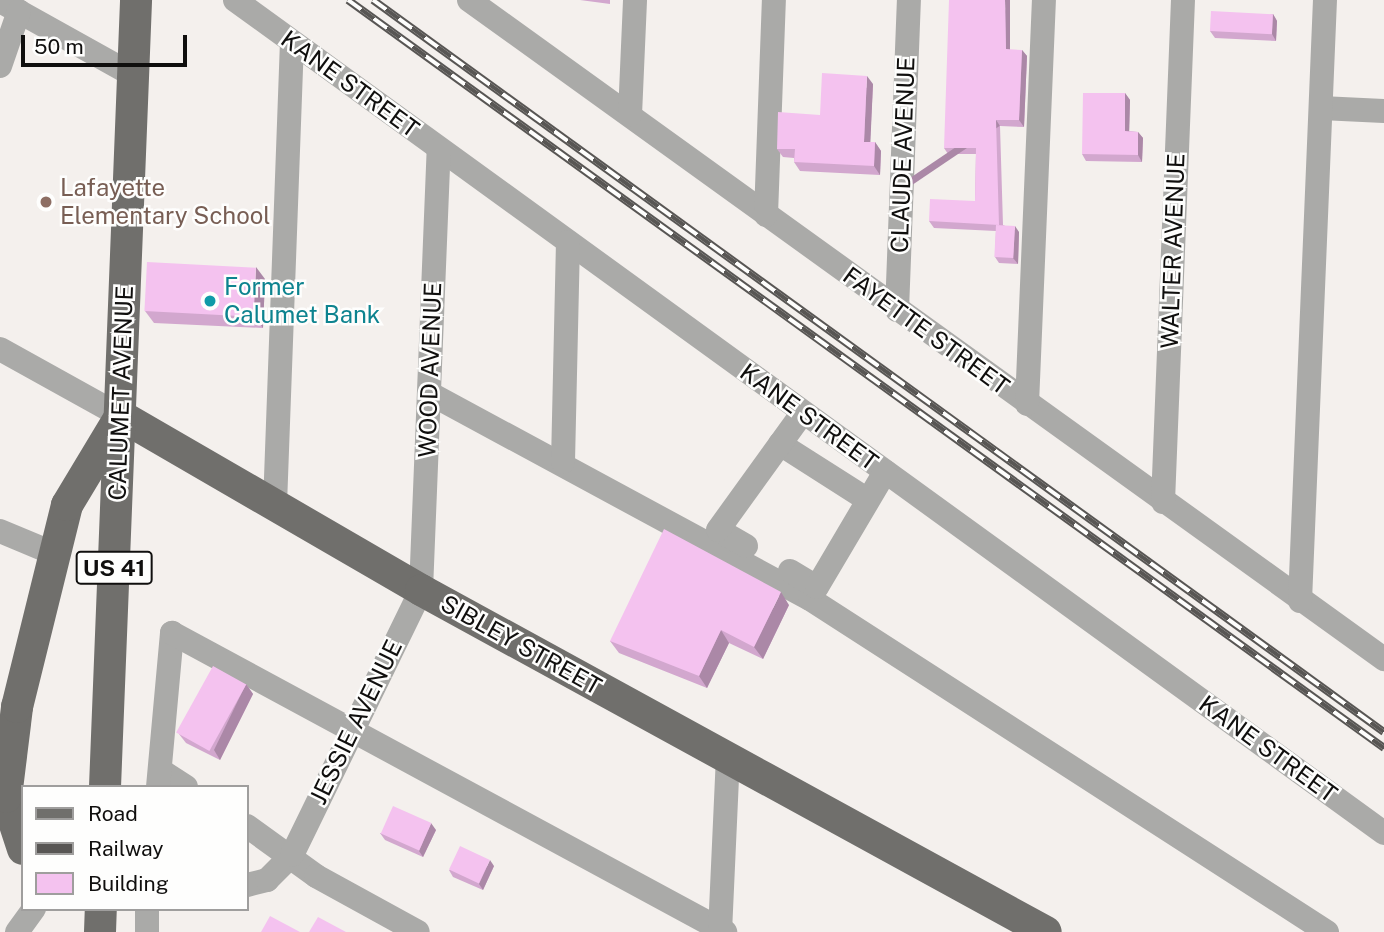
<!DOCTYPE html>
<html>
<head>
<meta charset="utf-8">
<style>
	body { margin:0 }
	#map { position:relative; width:1384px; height:932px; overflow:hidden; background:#f4f0ed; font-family:"Public Sans",sans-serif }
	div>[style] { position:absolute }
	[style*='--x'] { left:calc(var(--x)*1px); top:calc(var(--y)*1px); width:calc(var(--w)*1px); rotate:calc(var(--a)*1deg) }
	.minor>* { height:24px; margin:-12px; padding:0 12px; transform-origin:12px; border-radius:12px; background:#aaaaa8 }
	.major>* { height:32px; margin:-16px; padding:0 16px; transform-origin:16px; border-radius:16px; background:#706f6c }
	.rail>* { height:8px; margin-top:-4px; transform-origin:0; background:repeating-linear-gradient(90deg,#fefefd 0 16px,#585654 0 32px); box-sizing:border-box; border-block:2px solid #585654 }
	.wall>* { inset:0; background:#d2a7ce }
	.shaded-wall>* { inset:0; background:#ab88a7; transform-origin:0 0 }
	.building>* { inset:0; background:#f4c2ef; transform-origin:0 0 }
	.dots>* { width:19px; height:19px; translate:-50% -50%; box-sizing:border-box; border:4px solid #fefefd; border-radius:50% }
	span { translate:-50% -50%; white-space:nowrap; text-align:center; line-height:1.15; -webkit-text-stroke:5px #fefefd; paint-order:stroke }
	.shield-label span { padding:2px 5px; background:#fefefd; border:2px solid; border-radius:5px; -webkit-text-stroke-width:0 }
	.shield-label { font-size:23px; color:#100f0e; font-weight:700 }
	.street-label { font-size:24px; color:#100f0e }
	.education-label { font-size:24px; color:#785e54 }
	.left { translate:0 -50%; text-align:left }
	.culture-label { font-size:24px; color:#0d838f }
	.legend { position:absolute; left:21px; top:785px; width:228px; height:126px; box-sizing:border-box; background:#fefefd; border:2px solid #9f9e9d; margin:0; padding:9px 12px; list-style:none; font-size:21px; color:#100f0e }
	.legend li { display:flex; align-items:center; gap:14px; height:35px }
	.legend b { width:35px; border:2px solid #9f9e9d }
	.scale { position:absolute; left:21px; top:35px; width:166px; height:32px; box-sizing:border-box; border:4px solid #100f0e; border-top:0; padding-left:9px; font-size:21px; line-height:24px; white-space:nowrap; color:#100f0e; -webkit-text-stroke:5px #fefefd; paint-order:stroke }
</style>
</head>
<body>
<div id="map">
	<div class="minor">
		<div style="--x:235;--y:0;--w:1419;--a:35.94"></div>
		<div style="--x:469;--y:0;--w:1128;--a:35.76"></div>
		<div style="--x:0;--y:1;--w:152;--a:29.1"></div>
		<div style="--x:0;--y:66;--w:58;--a:-70.9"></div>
		<div style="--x:1321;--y:108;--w:63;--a:2.7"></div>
		<div style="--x:630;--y:115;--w:115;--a:-87.5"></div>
		<div style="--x:766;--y:215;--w:215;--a:-87.9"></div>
		<div style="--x:897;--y:310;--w:310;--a:-87.8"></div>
		<div style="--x:0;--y:349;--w:138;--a:29"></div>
		<div style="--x:429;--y:393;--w:433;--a:28.4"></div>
		<div style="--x:810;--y:599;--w:615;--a:32.79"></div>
		<div style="--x:1027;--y:404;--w:404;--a:-87.6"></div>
		<div style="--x:780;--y:444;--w:104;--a:32.5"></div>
		<div style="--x:563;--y:462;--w:220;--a:-88.7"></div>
		<div style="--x:1163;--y:502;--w:502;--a:-87.72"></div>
		<div style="--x:275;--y:505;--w:463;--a:-87.9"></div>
		<div style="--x:0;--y:531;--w:60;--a:22.7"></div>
		<div style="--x:746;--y:546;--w:32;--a:-150"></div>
		<div style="--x:718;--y:530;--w:145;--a:-54.2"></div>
		<div style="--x:790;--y:571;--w:31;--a:31"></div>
		<div style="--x:817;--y:587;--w:134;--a:-59.4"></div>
		<div style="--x:1300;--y:601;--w:602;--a:-87.62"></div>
		<div style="--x:160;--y:770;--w:31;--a:33"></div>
		<div style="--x:158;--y:787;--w:155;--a:-84.8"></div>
		<div style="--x:172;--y:633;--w:629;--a:28.4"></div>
		<div style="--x:247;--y:826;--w:85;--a:35.9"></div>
		<div style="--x:316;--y:876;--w:116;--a:28.8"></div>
		<div style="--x:247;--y:885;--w:21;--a:-14"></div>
		<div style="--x:267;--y:880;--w:35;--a:-45"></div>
		<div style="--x:292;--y:855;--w:295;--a:-64"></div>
		<div style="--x:421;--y:590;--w:441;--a:-87.7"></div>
		<div style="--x:17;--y:932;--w:29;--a:-54"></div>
		<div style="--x:147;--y:932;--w:23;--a:-90"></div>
		<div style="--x:720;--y:932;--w:174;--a:-87.4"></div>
	</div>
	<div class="major">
		<div style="--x:121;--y:416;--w:347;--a:30.1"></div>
		<div style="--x:421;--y:590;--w:712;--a:28.69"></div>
		<div style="--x:105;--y:787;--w:788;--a:-87.74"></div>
		<div style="--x:23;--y:849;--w:55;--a:-108.1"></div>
		<div style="--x:6;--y:797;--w:91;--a:-83"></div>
		<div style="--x:17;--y:707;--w:208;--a:-76.1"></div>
		<div style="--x:67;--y:505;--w:99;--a:-59"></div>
		<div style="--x:100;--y:932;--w:23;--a:-88"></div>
	</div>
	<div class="rail">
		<div style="--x:348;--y:0;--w:1278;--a:35.83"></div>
		<div style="--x:373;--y:0;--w:1248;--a:35.91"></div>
	</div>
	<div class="wall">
		<div style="clip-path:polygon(580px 0,610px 0,610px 4px)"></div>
		<div style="clip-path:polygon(1010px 0,1010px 50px,1022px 50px,1027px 56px,1024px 127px,1000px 126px,1003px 225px,1019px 232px,1018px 264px,999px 263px,995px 257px,996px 231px,934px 228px,929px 221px,975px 201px,976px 154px,948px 154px,944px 148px)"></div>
		<div style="clip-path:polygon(1273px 14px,1277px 21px,1276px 41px,1215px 38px,1210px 31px)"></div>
		<div style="clip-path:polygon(873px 84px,870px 142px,875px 142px,881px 151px,880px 175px,800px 171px,794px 162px,794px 158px,783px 157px,777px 149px,820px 115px)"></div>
		<div style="clip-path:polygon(1125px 93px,1130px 100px,1129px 131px,1138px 132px,1143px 138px,1142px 162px,1086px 161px,1082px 154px)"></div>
		<div style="clip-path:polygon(265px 279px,263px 328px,154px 323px,145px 311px)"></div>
		<div style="clip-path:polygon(789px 605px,763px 659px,729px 643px,707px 688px,619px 653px,610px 641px)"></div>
		<div style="clip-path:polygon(246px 684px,253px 694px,220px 760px,186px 743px,179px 734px)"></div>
		<div style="clip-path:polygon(436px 830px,423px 857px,385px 840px,380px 833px)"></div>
		<div style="clip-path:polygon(494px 866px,483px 890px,453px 877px,449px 870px)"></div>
	</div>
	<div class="shaded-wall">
		<div style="clip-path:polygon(1005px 0,1010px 0,1010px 56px,1006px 49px)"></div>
		<div style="clip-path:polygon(1273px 14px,1277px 21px,1276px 41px,1272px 34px)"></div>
		<div style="clip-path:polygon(1022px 50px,1027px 56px,1024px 127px,1019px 120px)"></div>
		<div style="clip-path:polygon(867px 76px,873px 84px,870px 150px,864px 142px)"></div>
		<div style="clip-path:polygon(1125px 93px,1130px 100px,1129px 138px,1125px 131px)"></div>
		<div style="left:996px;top:120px;width:7px;height:105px;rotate:56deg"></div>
		<div style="clip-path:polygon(1138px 132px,1143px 138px,1142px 162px,1138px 155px)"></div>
		<div style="clip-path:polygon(875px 142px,881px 151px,880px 175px,874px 166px)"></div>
		<div style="clip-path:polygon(1015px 226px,1019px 232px,1018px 264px,1013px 258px)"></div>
		<div style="clip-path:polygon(256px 267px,265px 279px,263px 328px,254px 315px)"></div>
		<div style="clip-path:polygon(781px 592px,789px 605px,763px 659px,754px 647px)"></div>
		<div style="clip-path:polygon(721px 630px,729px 643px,707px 688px,699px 676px)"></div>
		<div style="clip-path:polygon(246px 684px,253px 694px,220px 760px,214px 750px)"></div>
		<div style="clip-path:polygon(431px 823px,436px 830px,423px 857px,419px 851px)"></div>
		<div style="clip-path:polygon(490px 860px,494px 866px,483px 890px,479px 884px)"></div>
	</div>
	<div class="building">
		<div style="clip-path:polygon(949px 0,1005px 0,1006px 49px,1022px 50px,1019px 120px,996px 120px,999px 225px,929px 221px,930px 199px,975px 201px,976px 148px,944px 148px)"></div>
		<div style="left:1211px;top:11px;width:62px;height:20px;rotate:3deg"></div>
		<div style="clip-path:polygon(822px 73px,867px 76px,864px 142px,875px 142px,874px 166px,794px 162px,795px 149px,777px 149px,778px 112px,820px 115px)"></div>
		<div style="clip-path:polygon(1083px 93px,1125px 93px,1125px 131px,1138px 132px,1138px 155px,1082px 154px)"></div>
		<div style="left:996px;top:225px;width:19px;height:32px;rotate:3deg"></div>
		<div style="left:147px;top:262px;width:109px;height:49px;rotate:3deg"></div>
		<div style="clip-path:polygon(664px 529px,781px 592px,754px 647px,721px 630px,699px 676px,610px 641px)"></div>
		<div style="left:213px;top:666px;width:38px;height:76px;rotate:29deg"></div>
		<div style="left:393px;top:806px;width:42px;height:30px;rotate:24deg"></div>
		<div style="left:460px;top:846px;width:33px;height:26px;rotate:25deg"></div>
		<div style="clip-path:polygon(270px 916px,300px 932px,261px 932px)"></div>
		<div style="clip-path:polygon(318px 917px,346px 932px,309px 932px)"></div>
	</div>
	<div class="dots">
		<div style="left:46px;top:202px;background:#8d6e63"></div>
		<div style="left:210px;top:301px;background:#0f9aa8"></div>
	</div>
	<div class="shield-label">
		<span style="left:114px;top:568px">US 41</span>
	</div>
	<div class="street-label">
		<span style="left:350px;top:84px;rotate:36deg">KANE STREET</span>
		<span style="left:903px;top:155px;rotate:-88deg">CLAUDE AVENUE</span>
		<span style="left:1173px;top:251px;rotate:-88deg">WALTER AVENUE</span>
		<span style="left:926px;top:331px;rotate:36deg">FAYETTE STREET</span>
		<span style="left:430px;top:370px;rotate:-88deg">WOOD AVENUE</span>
		<span style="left:121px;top:393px;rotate:-88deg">CALUMET AVENUE</span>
		<span style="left:809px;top:417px;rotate:36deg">KANE STREET</span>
		<span style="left:521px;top:645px;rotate:29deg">SIBLEY STREET</span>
		<span style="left:356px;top:722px;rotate:-64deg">JESSIE AVENUE</span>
		<span style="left:1268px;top:749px;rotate:36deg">KANE STREET</span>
	</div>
	<div class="education-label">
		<span class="left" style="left:60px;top:202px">Lafayette<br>Elementary School</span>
	</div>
	<div class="culture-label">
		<span class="left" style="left:224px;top:301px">Former<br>Calumet Bank</span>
	</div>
	<ul class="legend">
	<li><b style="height:9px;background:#706f6c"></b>Road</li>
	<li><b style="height:9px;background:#585654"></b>Railway</li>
	<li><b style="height:19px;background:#f4c2ef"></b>Building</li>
	</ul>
	<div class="scale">50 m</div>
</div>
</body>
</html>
